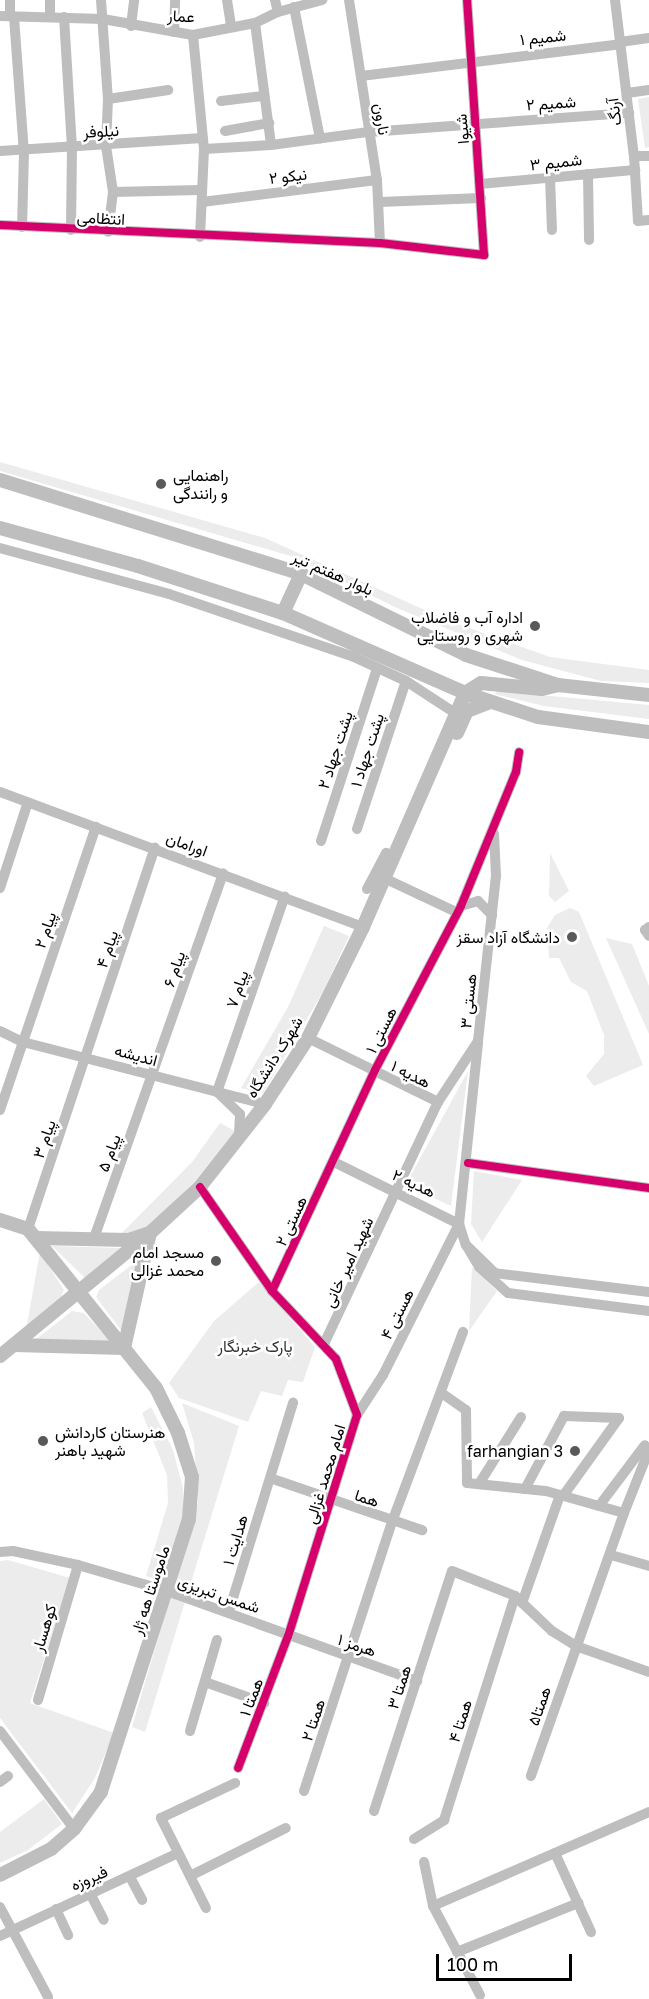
<!DOCTYPE html>
<html>
<head>
<meta charset="utf-8">
<style>
	body { margin:0 }
	#map { position:relative; width:649px; height:1999px; overflow:hidden; background:#fff; font-family:"Golos Text",Vazirmatn,sans-serif }
	div>[style] { position:absolute }
	[style*='--x'] { left:calc(var(--x)*1px); top:calc(var(--y)*1px); width:calc(var(--w)*1px); rotate:calc(var(--a)*1deg) }
	.green>* { inset:0; background:#ececec }
	.minor>* { height:10px; margin:-5px; padding:0 5px; transform-origin:5px; border-radius:5px; background:#bebebe }
	.major>* { height:14px; margin:-7px; padding:0 7px; transform-origin:7px; border-radius:7px; background:#bebebe }
	.cycleway>* { height:8px; margin:-4px; padding:0 4px; transform-origin:4px; border-radius:4px; background:#d6006c }
	.dots>* { width:16px; height:16px; translate:-50% -50%; box-sizing:border-box; border:3px solid #fff; border-radius:50% }
	span { translate:-50% -50%; white-space:nowrap; text-align:center; line-height:1.15; -webkit-text-stroke:5px #fff; paint-order:stroke }
	.street-label { font-size:16px; color:#000 }
	.poi-label { font-size:16px; color:#000 }
	.left { translate:0 -50%; text-align:left }
	.right { translate:-100% -50%; text-align:right }
	.park-label { font-size:16px; color:#333 }
	.scale { position:absolute; left:436px; top:1954px; width:136px; height:27px; box-sizing:border-box; border:3px solid #000; border-top:0; padding-left:8px; font-size:18px; line-height:21px; white-space:nowrap; color:#000; -webkit-text-stroke:4px #fff; paint-order:stroke }
</style>
</head>
<body>
<div id="map">
	<div class="green">
		<div style="clip-path:polygon(649px 97px,649px 147px,645px 148px,638px 99px)"></div>
		<div style="clip-path:polygon(0 462px,265px 538px,447px 620px,550px 657px,649px 670px,649px 683px,601px 681px,522px 660px,397px 608px,294px 557px,0 471px)"></div>
		<div style="clip-path:polygon(498px 691px,649px 705px,649px 719px,544px 706px,494px 694px)"></div>
		<div style="clip-path:polygon(550px 853px,569px 891px,555px 902px,549px 896px)"></div>
		<div style="clip-path:polygon(570px 908px,579px 912px,643px 1065px,594px 1086px,586px 1076px,604px 1054px,604px 1035px,587px 991px,571px 982px,559px 958px,549px 958px,547px 928px,555px 915px)"></div>
		<div style="clip-path:polygon(324px 926px,349px 936px,323px 992px,263px 1093px,241px 1088px,288px 1007px)"></div>
		<div style="clip-path:polygon(606px 938px,632px 944px,649px 986px,649px 1034px)"></div>
		<div style="clip-path:polygon(468px 1071px,451px 1206px,412px 1188px,411px 1175px)"></div>
		<div style="clip-path:polygon(220px 1123px,235px 1131px,195px 1181px,145px 1233px,120px 1235px,192px 1162px)"></div>
		<div style="clip-path:polygon(474px 1171px,522px 1180px,482px 1242px,471px 1224px)"></div>
		<div style="clip-path:polygon(52px 1246px,124px 1248px,86px 1279px)"></div>
		<div style="clip-path:polygon(40px 1252px,64px 1290px,59px 1302px,26px 1330px)"></div>
		<div style="clip-path:polygon(142px 1257px,124px 1334px,96px 1297px,99px 1290px)"></div>
		<div style="clip-path:polygon(472px 1267px,497px 1291px,469px 1331px)"></div>
		<div style="clip-path:polygon(259px 1282px,315px 1347px,303px 1382px,288px 1380px,282px 1396px,261px 1391px,248px 1422px,179px 1398px,169px 1383px,214px 1321px)"></div>
		<div style="clip-path:polygon(72px 1311px,84px 1313px,111px 1342px,31px 1343px)"></div>
		<div style="clip-path:polygon(182px 1403px,239px 1426px,145px 1732px,132px 1727px,198px 1502px,194px 1443px)"></div>
		<div style="clip-path:polygon(151px 1407px,173px 1450px,183px 1488px,183px 1516px,164px 1582px,146px 1576px,168px 1503px,167px 1475px,142px 1413px)"></div>
		<div style="clip-path:polygon(8px 1560px,70px 1578px,30px 1703px,114px 1733px,95px 1778px,72px 1813px,0 1718px,0 1561px)"></div>
		<div style="clip-path:polygon(44px 1799px,62px 1824px,28px 1850px,0 1863px,0 1832px)"></div>
	</div>
	<div class="minor">
		<div style="--x:50;--y:0;--w:14;--a:90"></div>
		<div style="--x:101;--y:0;--w:99;--a:86"></div>
		<div style="--x:108;--y:99;--w:47;--a:92.4"></div>
		<div style="--x:106;--y:146;--w:47;--a:81.3"></div>
		<div style="--x:113;--y:192;--w:40;--a:97.1"></div>
		<div style="--x:227;--y:0;--w:26;--a:81"></div>
		<div style="--x:275;--y:0;--w:12;--a:76"></div>
		<div style="--x:349;--y:0;--w:182;--a:81.2"></div>
		<div style="--x:377;--y:180;--w:63;--a:87.3"></div>
		<div style="--x:615;--y:0;--w:157;--a:83.1"></div>
		<div style="--x:634;--y:156;--w:65;--a:86.5"></div>
		<div style="--x:638;--y:221;--w:11;--a:-5"></div>
		<div style="--x:294;--y:7;--w:134;--a:78.8"></div>
		<div style="--x:10;--y:15;--w:15;--a:-90"></div>
		<div style="--x:0;--y:16;--w:103;--a:1.7"></div>
		<div style="--x:103;--y:19;--w:91;--a:10.1"></div>
		<div style="--x:193;--y:35;--w:63;--a:-11"></div>
		<div style="--x:255;--y:23;--w:25;--a:-26"></div>
		<div style="--x:278;--y:12;--w:46;--a:-15.3"></div>
		<div style="--x:14;--y:17;--w:135;--a:85.8"></div>
		<div style="--x:24;--y:152;--w:75;--a:91.5"></div>
		<div style="--x:64;--y:17;--w:130;--a:86.5"></div>
		<div style="--x:72;--y:147;--w:83;--a:90.7"></div>
		<div style="--x:255;--y:23;--w:123;--a:82.5"></div>
		<div style="--x:131;--y:26;--w:26;--a:-83"></div>
		<div style="--x:174;--y:32;--w:32;--a:-88"></div>
		<div style="--x:193;--y:35;--w:115;--a:84.5"></div>
		<div style="--x:204;--y:149;--w:88;--a:92.6"></div>
		<div style="--x:620;--y:42;--w:29;--a:-8"></div>
		<div style="--x:361;--y:76;--w:261;--a:-7"></div>
		<div style="--x:627;--y:93;--w:22;--a:-8"></div>
		<div style="--x:108;--y:99;--w:61;--a:-8.5"></div>
		<div style="--x:221;--y:101;--w:42;--a:-6.8"></div>
		<div style="--x:225;--y:131;--w:45;--a:-10.3"></div>
		<div style="--x:204;--y:149;--w:67;--a:-3.4"></div>
		<div style="--x:271;--y:145;--w:99;--a:-7.6"></div>
		<div style="--x:369;--y:132;--w:261;--a:-4.2"></div>
		<div style="--x:0;--y:151;--w:203;--a:-3.7"></div>
		<div style="--x:634;--y:156;--w:15;--a:0"></div>
		<div style="--x:588;--y:174;--w:66;--a:89.1"></div>
		<div style="--x:550;--y:178;--w:52;--a:87.8"></div>
		<div style="--x:480;--y:184;--w:156;--a:-5.2"></div>
		<div style="--x:113;--y:192;--w:87;--a:-1.3"></div>
		<div style="--x:202;--y:202;--w:176;--a:-7.2"></div>
		<div style="--x:380;--y:202;--w:101;--a:-2.3"></div>
		<div style="--x:0;--y:225;--w:380;--a:2.7"></div>
		<div style="--x:380;--y:243;--w:105;--a:6.6"></div>
		<div style="--x:484;--y:255;--w:256;--a:-93.8"></div>
		<div style="--x:0;--y:548;--w:175;--a:15.2"></div>
		<div style="--x:169;--y:594;--w:195;--a:18.8"></div>
		<div style="--x:354;--y:657;--w:57;--a:24.8"></div>
		<div style="--x:406;--y:681;--w:59;--a:33.1"></div>
		<div style="--x:0;--y:792;--w:387;--a:20.4"></div>
		<div style="--x:357;--y:829;--w:156;--a:-71.7"></div>
		<div style="--x:321;--y:841;--w:181;--a:-72"></div>
		<div style="--x:386;--y:879;--w:77;--a:25.2"></div>
		<div style="--x:0;--y:888;--w:90;--a:-72"></div>
		<div style="--x:367;--y:889;--w:41;--a:-62.2"></div>
		<div style="--x:461;--y:906;--w:18;--a:-16"></div>
		<div style="--x:478;--y:901;--w:20;--a:45"></div>
		<div style="--x:649;--y:927;--w:5;--a:143"></div>
		<div style="--x:645;--y:930;--w:7;--a:56"></div>
		<div style="--x:0;--y:1031;--w:25;--a:26"></div>
		<div style="--x:23;--y:1042;--w:250;--a:14.4"></div>
		<div style="--x:308;--y:1038;--w:145;--a:26.2"></div>
		<div style="--x:0;--y:1110;--w:299;--a:-71.3"></div>
		<div style="--x:239;--y:1134;--w:20;--a:-87"></div>
		<div style="--x:240;--y:1114;--w:32;--a:-136"></div>
		<div style="--x:217;--y:1092;--w:207;--a:-70.9"></div>
		<div style="--x:334;--y:1162;--w:140;--a:26.4"></div>
		<div style="--x:459;--y:1224;--w:22;--a:72"></div>
		<div style="--x:468;--y:1163;--w:183;--a:7.9"></div>
		<div style="--x:200;--y:1187;--w:126;--a:55.3"></div>
		<div style="--x:272;--y:1291;--w:93;--a:46.7"></div>
		<div style="--x:336;--y:1359;--w:60;--a:69.4"></div>
		<div style="--x:357;--y:1415;--w:232;--a:107.3"></div>
		<div style="--x:288;--y:1636;--w:141;--a:110.7"></div>
		<div style="--x:28;--y:1229;--w:402;--a:-71.6"></div>
		<div style="--x:93;--y:1241;--w:390;--a:-70.5"></div>
		<div style="--x:272;--y:1291;--w:244;--a:-65"></div>
		<div style="--x:375;--y:1070;--w:185;--a:-62.3"></div>
		<div style="--x:461;--y:906;--w:145;--a:-67.7"></div>
		<div style="--x:516;--y:772;--w:20;--a:-81"></div>
		<div style="--x:649;--y:1292;--w:155;--a:-173"></div>
		<div style="--x:495;--y:1273;--w:40;--a:-136"></div>
		<div style="--x:466;--y:1245;--w:26;--a:59"></div>
		<div style="--x:479;--y:1267;--w:39;--a:42"></div>
		<div style="--x:508;--y:1293;--w:142;--a:7.3"></div>
		<div style="--x:324;--y:1344;--w:268;--a:-64.8"></div>
		<div style="--x:438;--y:1102;--w:73;--a:-56.7"></div>
		<div style="--x:478;--y:1041;--w:166;--a:-83.8"></div>
		<div style="--x:496;--y:876;--w:42;--a:-92.7"></div>
		<div style="--x:443;--y:1394;--w:28;--a:35"></div>
		<div style="--x:466;--y:1410;--w:73;--a:89.2"></div>
		<div style="--x:467;--y:1483;--w:79;--a:5.8"></div>
		<div style="--x:546;--y:1491;--w:81;--a:15.8"></div>
		<div style="--x:624;--y:1513;--w:279;--a:109.5"></div>
		<div style="--x:357;--y:1415;--w:48;--a:-57"></div>
		<div style="--x:383;--y:1375;--w:169;--a:-63.3"></div>
		<div style="--x:459;--y:1224;--w:182;--a:-84"></div>
		<div style="--x:270;--y:1478;--w:161;--a:18.9"></div>
		<div style="--x:479;--y:1484;--w:79;--a:-57.9"></div>
		<div style="--x:525;--y:1489;--w:83;--a:-61.9"></div>
		<div style="--x:564;--y:1416;--w:55;--a:2.1"></div>
		<div style="--x:619;--y:1418;--w:96;--a:125.7"></div>
		<div style="--x:599;--y:1506;--w:76;--a:-53"></div>
		<div style="--x:624;--y:1513;--w:68;--a:-68.4"></div>
		<div style="--x:0;--y:1552;--w:13;--a:-4"></div>
		<div style="--x:13;--y:1551;--w:66;--a:12.2"></div>
		<div style="--x:78;--y:1565;--w:93;--a:16.3"></div>
		<div style="--x:167;--y:1591;--w:266;--a:19.8"></div>
		<div style="--x:611;--y:1555;--w:40;--a:16"></div>
		<div style="--x:522;--y:1603;--w:114;--a:-70.6"></div>
		<div style="--x:229;--y:1611;--w:218;--a:-72.9"></div>
		<div style="--x:205;--y:1682;--w:63;--a:19.6"></div>
		<div style="--x:38;--y:1700;--w:141;--a:-73.5"></div>
		<div style="--x:0;--y:1731;--w:123;--a:52.9"></div>
		<div style="--x:190;--y:1731;--w:95;--a:-73.5"></div>
		<div style="--x:0;--y:1782;--w:10;--a:-37"></div>
		<div style="--x:304;--y:1791;--w:283;--a:-71.9"></div>
		<div style="--x:392;--y:1522;--w:203;--a:-69.5"></div>
		<div style="--x:374;--y:1811;--w:252;--a:-72"></div>
		<div style="--x:452;--y:1571;--w:68;--a:21.6"></div>
		<div style="--x:515;--y:1596;--w:51;--a:43.4"></div>
		<div style="--x:552;--y:1631;--w:28;--a:32"></div>
		<div style="--x:576;--y:1646;--w:77;--a:19.6"></div>
		<div style="--x:414;--y:1839;--w:36;--a:-32"></div>
		<div style="--x:444;--y:1820;--w:235;--a:-72.4"></div>
		<div style="--x:555;--y:1853;--w:87;--a:65.5"></div>
		<div style="--x:424;--y:1862;--w:45;--a:78.4"></div>
		<div style="--x:190;--y:1876;--w:107;--a:-26.6"></div>
		<div style="--x:130;--y:1877;--w:26;--a:62"></div>
		<div style="--x:90;--y:1893;--w:30;--a:63"></div>
		<div style="--x:0;--y:1907;--w:102;--a:61.9"></div>
		<div style="--x:206;--y:1908;--w:101;--a:-116.6"></div>
		<div style="--x:161;--y:1818;--w:82;--a:-25.3"></div>
		<div style="--x:56;--y:1909;--w:29;--a:65"></div>
		<div style="--x:0;--y:1936;--w:196;--a:-25"></div>
		<div style="--x:457;--y:1952;--w:131;--a:-22"></div>
		<div style="--x:480;--y:1995;--w:101;--a:-117.8"></div>
		<div style="--x:433;--y:1906;--w:236;--a:-23.5"></div>
	</div>
	<div class="major">
		<div style="--x:0;--y:480;--w:315;--a:17.3"></div>
		<div style="--x:301;--y:574;--w:184;--a:26.1"></div>
		<div style="--x:466;--y:655;--w:97;--a:18.1"></div>
		<div style="--x:558;--y:685;--w:92;--a:6.3"></div>
		<div style="--x:0;--y:528;--w:143;--a:15.4"></div>
		<div style="--x:138;--y:566;--w:152;--a:18"></div>
		<div style="--x:283;--y:613;--w:199;--a:23.7"></div>
		<div style="--x:465;--y:693;--w:77;--a:18.2"></div>
		<div style="--x:538;--y:717;--w:112;--a:7.7"></div>
		<div style="--x:283;--y:613;--w:43;--a:-65.2"></div>
		<div style="--x:457;--y:733;--w:24;--a:-66"></div>
		<div style="--x:467;--y:711;--w:25;--a:-21"></div>
		<div style="--x:0;--y:1220;--w:29;--a:18"></div>
		<div style="--x:28;--y:1229;--w:204;--a:51.2"></div>
		<div style="--x:156;--y:1388;--w:50;--a:63.9"></div>
		<div style="--x:178;--y:1433;--w:46;--a:72.3"></div>
		<div style="--x:192;--y:1477;--w:42;--a:94.1"></div>
		<div style="--x:189;--y:1519;--w:287;--a:107.9"></div>
		<div style="--x:101;--y:1792;--w:46;--a:126.1"></div>
		<div style="--x:74;--y:1829;--w:30;--a:139"></div>
		<div style="--x:51;--y:1849;--w:57;--a:153"></div>
		<div style="--x:14;--y:1345;--w:110;--a:1.6"></div>
		<div style="--x:124;--y:1348;--w:118;--a:-77.3"></div>
		<div style="--x:150;--y:1233;--w:23;--a:162"></div>
		<div style="--x:128;--y:1240;--w:92;--a:-178.8"></div>
		<div style="--x:0;--y:1356;--w:194;--a:-39.4"></div>
		<div style="--x:150;--y:1233;--w:67;--a:-42.6"></div>
		<div style="--x:199;--y:1188;--w:107;--a:-51.8"></div>
		<div style="--x:265;--y:1104;--w:79;--a:-56.9"></div>
		<div style="--x:308;--y:1038;--w:124;--a:-63.6"></div>
		<div style="--x:363;--y:927;--w:255;--a:-66.4"></div>
		<div style="--x:465;--y:693;--w:19;--a:-32"></div>
		<div style="--x:481;--y:683;--w:61;--a:5.6"></div>
		<div style="--x:542;--y:689;--w:16;--a:-14"></div>
	</div>
	<div class="cycleway">
		<div style="--x:0;--y:225;--w:380;--a:2.7"></div>
		<div style="--x:380;--y:243;--w:105;--a:6.6"></div>
		<div style="--x:484;--y:255;--w:256;--a:-93.8"></div>
		<div style="--x:468;--y:1163;--w:183;--a:7.9"></div>
		<div style="--x:200;--y:1187;--w:126;--a:55.3"></div>
		<div style="--x:272;--y:1291;--w:93;--a:46.7"></div>
		<div style="--x:336;--y:1359;--w:60;--a:69.4"></div>
		<div style="--x:357;--y:1415;--w:232;--a:107.3"></div>
		<div style="--x:288;--y:1636;--w:141;--a:110.7"></div>
		<div style="--x:272;--y:1291;--w:244;--a:-65"></div>
		<div style="--x:375;--y:1070;--w:185;--a:-62.3"></div>
		<div style="--x:461;--y:906;--w:145;--a:-67.7"></div>
		<div style="--x:516;--y:772;--w:20;--a:-81"></div>
	</div>
	<div class="dots">
		<div style="left:161px;top:484px;background:#595959"></div>
		<div style="left:535px;top:626px;background:#595959"></div>
		<div style="left:572px;top:937px;background:#595959"></div>
		<div style="left:216px;top:1261px;background:#595959"></div>
		<div style="left:43px;top:1441px;background:#595959"></div>
		<div style="left:575px;top:1451px;background:#595959"></div>
	</div>
	<div class="street-label">
		<span style="left:181px;top:16px;rotate:3deg">عمار</span>
		<span style="left:543px;top:37px;rotate:-6deg">شمیم ۱</span>
		<span style="left:551px;top:103px;rotate:-4deg">شمیم ۲</span>
		<span style="left:614px;top:112px;rotate:-97deg">آرنگ</span>
		<span style="left:382px;top:119px;rotate:81deg">نارون</span>
		<span style="left:462px;top:129px;rotate:-95deg">شیوا</span>
		<span style="left:101px;top:131px;rotate:-3deg">نیلوفر</span>
		<span style="left:556px;top:162px;rotate:-6deg">شمیم ۳</span>
		<span style="left:288px;top:176px;rotate:-7deg">نیکو ۲</span>
		<span style="left:101px;top:218px;rotate:3deg">انتظامی</span>
		<span style="left:333px;top:573px;rotate:24deg">بلوار هفتم تیر</span>
		<span style="left:335px;top:750px;rotate:-72deg">پشت جهاد ۲</span>
		<span style="left:367px;top:750px;rotate:-72deg">پشت جهاد ۱</span>
		<span style="left:187px;top:844px;rotate:20deg">اورامان</span>
		<span style="left:45px;top:930px;rotate:-71deg">پیام ۲</span>
		<span style="left:107px;top:949px;rotate:-72deg">پیام ۴</span>
		<span style="left:174px;top:969px;rotate:-71deg">پیام ۶</span>
		<span style="left:237px;top:989px;rotate:-71deg">پیام ۷</span>
		<span style="left:468px;top:1001px;rotate:-84deg">هستی ۳</span>
		<span style="left:381px;top:1030px;rotate:-63deg">هستی ۱</span>
		<span style="left:136px;top:1055px;rotate:15deg">اندیشه</span>
		<span style="left:274px;top:1057px;rotate:-58deg">شهرک دانشگاه</span>
		<span style="left:411px;top:1074px;rotate:27deg">هدیه ۱</span>
		<span style="left:44px;top:1139px;rotate:-71deg">پیام ۳</span>
		<span style="left:109px;top:1153px;rotate:-70deg">پیام ۵</span>
		<span style="left:414px;top:1183px;rotate:25deg">هدیه ۲</span>
		<span style="left:291px;top:1221px;rotate:-65deg">هستی ۲</span>
		<span style="left:348px;top:1262px;rotate:-65deg">شهید امیر خانی</span>
		<span style="left:397px;top:1314px;rotate:-63deg">هستی ۴</span>
		<span style="left:325px;top:1474px;rotate:-73deg">امام محمد غزالی</span>
		<span style="left:367px;top:1498px;rotate:18deg">هما</span>
		<span style="left:235px;top:1540px;rotate:-73deg">هدایت ۱</span>
		<span style="left:150px;top:1590px;rotate:-72deg">ماموستا هه ژار</span>
		<span style="left:219px;top:1594px;rotate:19deg">شمس تبریزی</span>
		<span style="left:44px;top:1628px;rotate:-73deg">کوهسار</span>
		<span style="left:357px;top:1645px;rotate:19deg">هرمز ۱</span>
		<span style="left:399px;top:1687px;rotate:-72deg">همتا ۳</span>
		<span style="left:251px;top:1697px;rotate:-69deg">همتا ۱</span>
		<span style="left:539px;top:1706px;rotate:-71deg">همتا۵</span>
		<span style="left:313px;top:1720px;rotate:-71deg">همتا ۲</span>
		<span style="left:460px;top:1721px;rotate:-72deg">همتا ۴</span>
		<span style="left:89px;top:1878px;rotate:-24deg">فیروزه</span>
	</div>
	<div class="poi-label">
		<span class="left" style="left:173px;top:484px">راهنمایی<br>و رانندگی</span>
		<span class="right" style="left:523px;top:626px">اداره آب و فاضلاب<br>شهری و روستایی</span>
		<span class="right" style="left:560px;top:937px">دانشگاه آزاد سقز</span>
		<span class="right" style="left:204px;top:1261px">مسجد امام<br>محمد غزالی</span>
		<span class="left" style="left:55px;top:1441px">هنرستان کاردانش<br>شهید باهنر</span>
		<span class="right" style="left:563px;top:1451px">farhangian 3</span>
	</div>
	<div class="park-label">
		<span style="left:255px;top:1346px">پارک خبرنگار</span>
	</div>
	<div class="scale">100 m</div>
</div>
</body>
</html>
